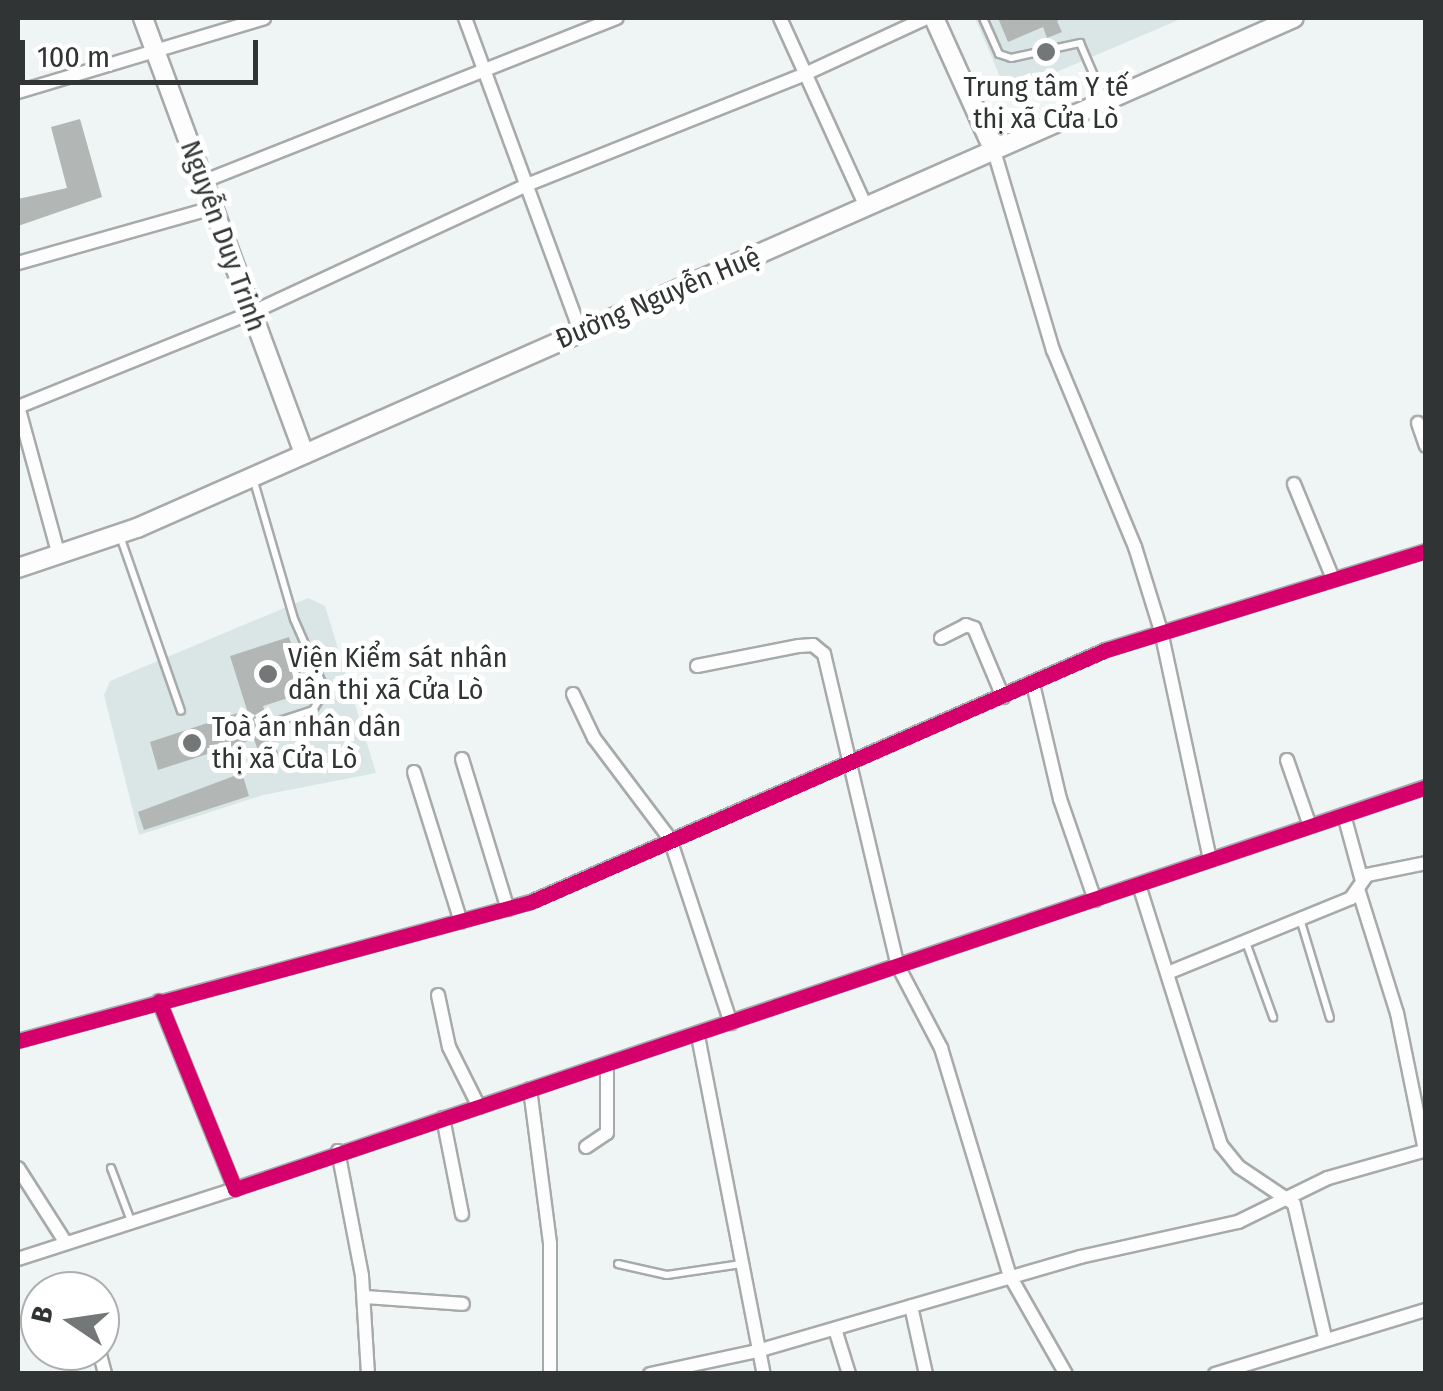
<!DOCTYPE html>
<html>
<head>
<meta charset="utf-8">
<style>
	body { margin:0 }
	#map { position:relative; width:1443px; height:1391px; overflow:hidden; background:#eff4f4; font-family:"Fira Sans Condensed",sans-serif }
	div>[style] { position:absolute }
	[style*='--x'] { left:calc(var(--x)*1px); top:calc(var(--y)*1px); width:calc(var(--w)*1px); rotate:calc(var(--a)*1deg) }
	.built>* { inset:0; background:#dae6e5 }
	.building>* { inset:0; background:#b2b6b5 }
	.roads { filter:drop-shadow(2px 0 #a7aaaa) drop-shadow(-2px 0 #a7aaaa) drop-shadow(0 2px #a7aaaa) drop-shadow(0 -2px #a7aaaa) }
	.service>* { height:6px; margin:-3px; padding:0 3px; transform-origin:3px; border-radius:3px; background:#fdfdfd }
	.minor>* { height:12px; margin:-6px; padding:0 6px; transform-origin:6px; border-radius:6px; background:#fdfdfd }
	.tertiary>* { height:18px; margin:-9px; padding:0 9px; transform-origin:9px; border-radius:9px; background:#fdfdfd }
	.cycleway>* { height:15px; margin:-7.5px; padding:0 7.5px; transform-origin:7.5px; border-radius:7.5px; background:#d6006c }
	.dots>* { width:28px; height:28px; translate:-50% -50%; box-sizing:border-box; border:5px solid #fff; border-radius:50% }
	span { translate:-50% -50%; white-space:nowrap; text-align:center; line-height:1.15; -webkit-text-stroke:10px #fff; paint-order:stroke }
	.poi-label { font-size:28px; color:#313434 }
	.left { translate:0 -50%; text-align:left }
	.street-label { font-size:28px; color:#313434 }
	.frame { position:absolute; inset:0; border:20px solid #313434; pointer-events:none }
	.north { position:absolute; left:20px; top:1271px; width:100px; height:100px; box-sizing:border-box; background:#fff; border:2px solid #adaeae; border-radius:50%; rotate:283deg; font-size:28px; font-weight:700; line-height:40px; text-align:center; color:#313434 }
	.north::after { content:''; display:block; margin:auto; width:35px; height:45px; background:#747777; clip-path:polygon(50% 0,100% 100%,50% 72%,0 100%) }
	.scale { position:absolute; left:20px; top:40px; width:238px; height:45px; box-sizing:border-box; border:5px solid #313434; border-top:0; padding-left:12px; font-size:30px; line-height:35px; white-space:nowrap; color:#313434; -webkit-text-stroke:8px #fff; paint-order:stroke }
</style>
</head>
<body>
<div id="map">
	<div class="built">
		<div style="clip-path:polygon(975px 18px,1183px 18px,1019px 88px,1004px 86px)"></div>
		<div style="clip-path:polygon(308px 598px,325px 606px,376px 773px,263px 795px,139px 835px,104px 695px,110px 681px)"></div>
	</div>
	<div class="building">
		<div style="clip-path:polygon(998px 18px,1064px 18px,1057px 21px,1062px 32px,1047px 38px,1043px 27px,1008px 42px)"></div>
		<div style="clip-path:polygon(80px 119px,102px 197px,18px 226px,18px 199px,67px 188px,51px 127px)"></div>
		<div style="clip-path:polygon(289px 637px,307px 692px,263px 706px,280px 759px,263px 765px,254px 739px,158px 770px,150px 742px,247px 710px,230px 656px)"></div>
		<div style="clip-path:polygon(242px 773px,249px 796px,144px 830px,138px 812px)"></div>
	</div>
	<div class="roads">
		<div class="service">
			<div style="--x:983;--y:18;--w:39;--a:66"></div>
			<div style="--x:999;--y:54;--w:13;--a:18"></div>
			<div style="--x:1011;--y:58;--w:71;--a:-12.3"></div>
			<div style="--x:1080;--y:43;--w:63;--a:66.7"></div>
			<div style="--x:253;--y:478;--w:147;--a:73.8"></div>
			<div style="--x:294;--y:619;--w:77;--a:66.4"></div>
			<div style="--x:325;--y:690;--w:23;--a:121"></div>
			<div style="--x:313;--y:710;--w:41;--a:161.6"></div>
			<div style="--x:120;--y:536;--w:185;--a:70.8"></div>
			<div style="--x:1301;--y:922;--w:100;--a:73.2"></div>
			<div style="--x:1247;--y:945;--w:77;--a:70.1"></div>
			<div style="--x:111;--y:1168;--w:57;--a:69.3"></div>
			<div style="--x:618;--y:1264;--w:50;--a:12.7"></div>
			<div style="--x:667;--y:1275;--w:75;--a:-8.5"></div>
		</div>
		<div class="minor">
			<div style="--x:465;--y:18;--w:333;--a:69.8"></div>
			<div style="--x:780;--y:18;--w:208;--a:65.5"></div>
			<div style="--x:18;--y:92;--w:257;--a:-16.7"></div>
			<div style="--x:994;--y:151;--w:208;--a:73.5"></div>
			<div style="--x:1053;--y:350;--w:213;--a:67.4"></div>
			<div style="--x:1135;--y:547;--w:88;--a:72.8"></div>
			<div style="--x:1161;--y:631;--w:234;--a:77.9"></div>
			<div style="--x:202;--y:182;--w:446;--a:-21.6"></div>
			<div style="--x:18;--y:263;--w:202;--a:-15.8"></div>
			<div style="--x:18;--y:406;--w:156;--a:74.7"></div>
			<div style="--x:18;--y:407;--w:251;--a:-22"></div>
			<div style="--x:251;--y:313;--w:301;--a:-24.9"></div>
			<div style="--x:524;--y:186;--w:302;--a:-21.7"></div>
			<div style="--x:805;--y:74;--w:133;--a:-24.8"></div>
			<div style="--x:1418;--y:423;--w:24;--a:71"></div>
			<div style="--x:1294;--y:484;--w:100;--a:67.6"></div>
			<div style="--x:941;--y:638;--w:28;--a:-27"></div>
			<div style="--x:966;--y:625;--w:9;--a:21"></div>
			<div style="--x:974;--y:628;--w:75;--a:67.2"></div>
			<div style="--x:697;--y:666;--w:104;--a:-11.1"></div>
			<div style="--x:799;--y:646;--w:14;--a:-4"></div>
			<div style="--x:813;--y:645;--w:14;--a:39"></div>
			<div style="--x:824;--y:654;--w:321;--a:76.7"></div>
			<div style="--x:898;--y:966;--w:93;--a:62.3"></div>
			<div style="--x:941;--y:1048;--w:238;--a:73.2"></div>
			<div style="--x:1010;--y:1276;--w:113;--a:60.3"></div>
			<div style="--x:1033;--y:684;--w:118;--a:76.8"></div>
			<div style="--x:1060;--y:799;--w:107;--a:70.9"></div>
			<div style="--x:573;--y:694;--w:49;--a:64.5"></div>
			<div style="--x:594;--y:738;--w:126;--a:53"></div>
			<div style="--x:670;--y:839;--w:194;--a:71.7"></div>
			<div style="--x:462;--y:759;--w:157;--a:73"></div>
			<div style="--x:1287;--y:760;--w:70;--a:70.8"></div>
			<div style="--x:414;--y:772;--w:157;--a:72.6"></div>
			<div style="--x:1344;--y:815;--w:68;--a:74.7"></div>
			<div style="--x:1139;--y:885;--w:273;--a:72.5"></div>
			<div style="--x:1221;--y:1145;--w:28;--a:51"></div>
			<div style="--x:1239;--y:1167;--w:66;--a:33.9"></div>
			<div style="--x:1294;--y:1204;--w:137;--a:76.9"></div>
			<div style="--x:1359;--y:892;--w:127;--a:72.6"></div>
			<div style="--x:1397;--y:1013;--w:141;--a:78.5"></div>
			<div style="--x:1170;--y:972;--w:196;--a:-22.2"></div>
			<div style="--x:1351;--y:898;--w:28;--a:-55"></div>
			<div style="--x:1367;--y:875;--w:60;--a:-11.5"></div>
			<div style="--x:438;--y:995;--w:53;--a:78.1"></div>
			<div style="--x:449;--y:1047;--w:67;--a:63.4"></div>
			<div style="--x:159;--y:1001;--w:203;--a:68"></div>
			<div style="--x:235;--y:1189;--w:1257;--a:-18.65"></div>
			<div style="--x:698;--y:1036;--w:344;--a:79"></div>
			<div style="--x:18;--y:1041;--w:531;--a:-15.16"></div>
			<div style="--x:531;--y:902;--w:628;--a:-23.67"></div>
			<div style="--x:1106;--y:650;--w:335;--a:-17.2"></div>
			<div style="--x:530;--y:1089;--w:156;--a:82.6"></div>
			<div style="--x:550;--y:1244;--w:130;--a:90"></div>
			<div style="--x:443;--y:1118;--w:98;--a:78.8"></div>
			<div style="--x:586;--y:1147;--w:25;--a:-34"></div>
			<div style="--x:607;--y:1133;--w:67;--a:-90"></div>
			<div style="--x:338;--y:1151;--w:127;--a:79.1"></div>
			<div style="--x:362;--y:1276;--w:98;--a:86.5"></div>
			<div style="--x:18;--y:1168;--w:89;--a:57.4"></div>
			<div style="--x:18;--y:1259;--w:228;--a:-17.9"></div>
			<div style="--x:364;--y:1297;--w:99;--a:4"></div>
			<div style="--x:911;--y:1306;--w:70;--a:77.6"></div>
			<div style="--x:835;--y:1329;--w:47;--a:72.7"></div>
			<div style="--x:99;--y:1351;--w:24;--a:75"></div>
			<div style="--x:650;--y:1374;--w:109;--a:-12.1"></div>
			<div style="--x:757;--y:1351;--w:336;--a:-16.2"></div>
			<div style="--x:1080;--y:1257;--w:162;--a:-12.5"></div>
			<div style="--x:1238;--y:1222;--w:100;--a:-26.1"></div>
			<div style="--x:1328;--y:1178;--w:102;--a:-15.9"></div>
			<div style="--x:1215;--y:1374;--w:220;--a:-16.9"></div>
		</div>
		<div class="tertiary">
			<div style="--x:143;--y:18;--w:465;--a:69.7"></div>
			<div style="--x:934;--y:18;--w:146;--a:65.7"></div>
			<div style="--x:18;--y:568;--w:126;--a:-18.6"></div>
			<div style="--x:137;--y:528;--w:1264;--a:-23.79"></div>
		</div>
	</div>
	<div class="cycleway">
		<div style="--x:159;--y:1001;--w:203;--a:68"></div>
		<div style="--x:235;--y:1189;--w:1257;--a:-18.65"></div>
		<div style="--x:18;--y:1041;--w:531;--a:-15.16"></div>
		<div style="--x:531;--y:902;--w:628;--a:-23.67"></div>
		<div style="--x:1106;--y:650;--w:335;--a:-17.2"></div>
	</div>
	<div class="dots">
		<div style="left:1046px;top:52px;background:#747777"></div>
		<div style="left:268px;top:674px;background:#747777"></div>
		<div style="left:192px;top:743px;background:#747777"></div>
	</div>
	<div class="poi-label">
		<span style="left:1046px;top:103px">Trung tâm Y tế<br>thị xã Cửa Lò</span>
		<span class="left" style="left:288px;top:674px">Viện Kiểm sát nhân<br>dân thị xã Cửa Lò</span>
		<span class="left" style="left:212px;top:743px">Toà án nhân dân<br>thị xã Cửa Lò</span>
	</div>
	<div class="street-label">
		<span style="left:223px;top:236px;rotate:70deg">Nguyễn Duy Trinh</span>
		<span style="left:658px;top:298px;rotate:-23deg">Đường Nguyễn Huệ</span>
	</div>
	<div class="frame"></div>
	<div class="north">B</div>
	<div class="scale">100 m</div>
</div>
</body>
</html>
